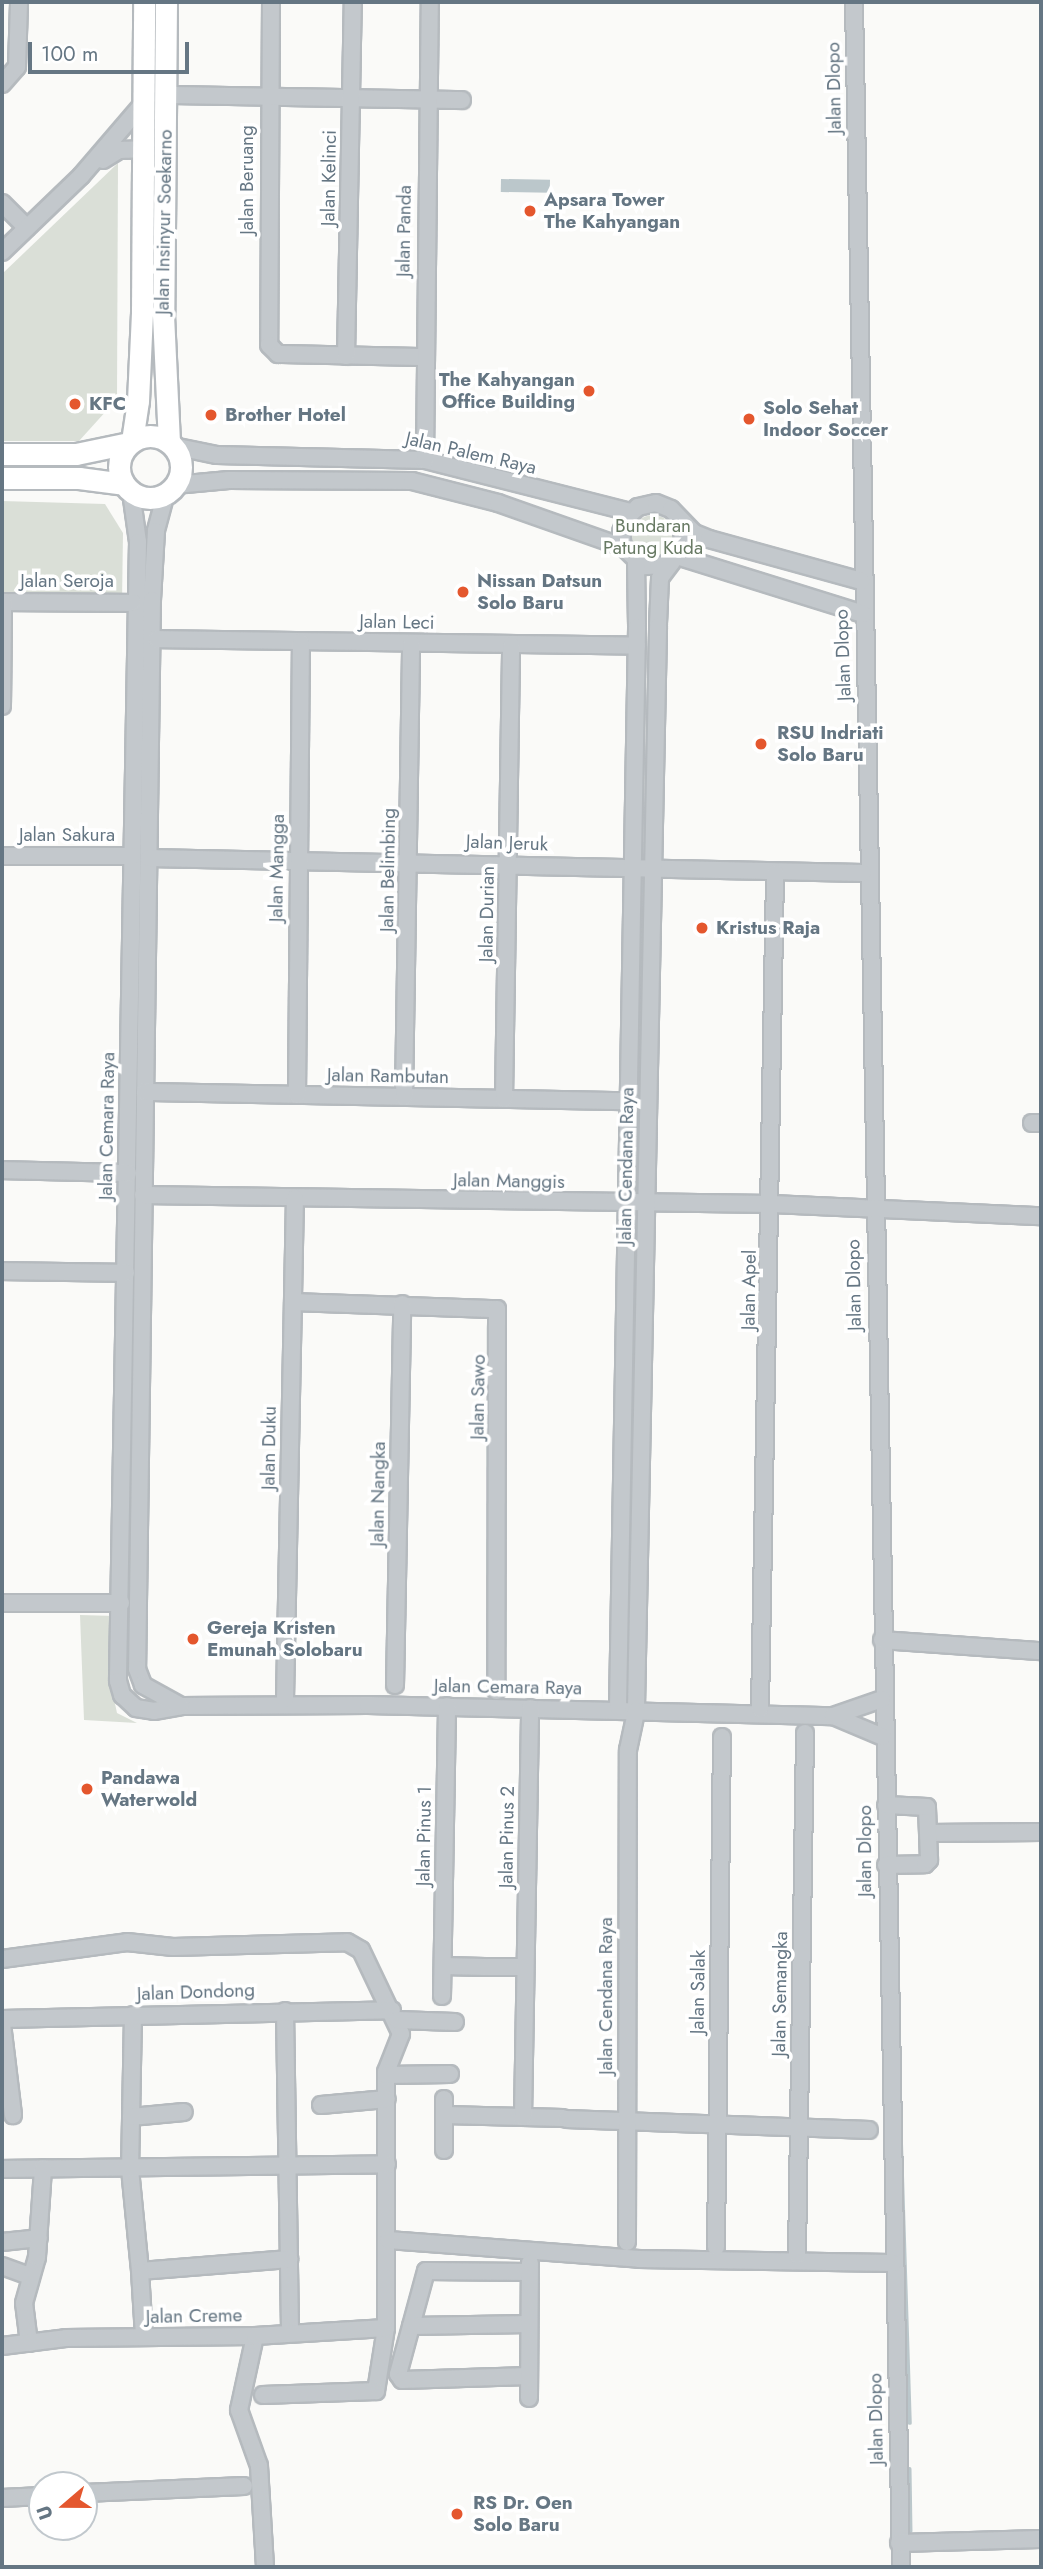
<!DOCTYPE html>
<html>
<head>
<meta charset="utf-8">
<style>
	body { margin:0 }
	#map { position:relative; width:1043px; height:2569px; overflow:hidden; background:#fafaf8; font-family:Jost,sans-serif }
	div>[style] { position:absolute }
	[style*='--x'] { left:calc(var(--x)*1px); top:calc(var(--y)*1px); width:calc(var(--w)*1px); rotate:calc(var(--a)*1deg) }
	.green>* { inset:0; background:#dadfd7 }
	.round { border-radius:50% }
	.water>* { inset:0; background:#bbc7cb; transform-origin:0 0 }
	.stream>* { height:3.5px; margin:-1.75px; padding:0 1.75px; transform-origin:1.75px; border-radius:1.75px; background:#bbc7cb }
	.roads { filter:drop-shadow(2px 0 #b5babe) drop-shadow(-2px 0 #b5babe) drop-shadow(0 2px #b5babe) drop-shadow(0 -2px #b5babe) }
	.minor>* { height:16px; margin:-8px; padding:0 8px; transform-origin:8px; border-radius:8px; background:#c3c8cc }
	.major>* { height:21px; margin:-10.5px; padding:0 10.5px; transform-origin:10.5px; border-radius:10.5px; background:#fff }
	.major>.ring { margin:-10.5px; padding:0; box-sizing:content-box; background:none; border:21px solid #fff; border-radius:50% }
	.dots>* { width:19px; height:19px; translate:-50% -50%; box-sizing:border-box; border:4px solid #fff; border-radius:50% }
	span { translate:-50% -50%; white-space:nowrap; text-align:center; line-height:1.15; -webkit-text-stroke:7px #fff; paint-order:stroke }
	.street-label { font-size:19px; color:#657683 }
	.poi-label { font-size:19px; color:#657683; font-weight:700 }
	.left { translate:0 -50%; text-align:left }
	.right { translate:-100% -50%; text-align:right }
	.park-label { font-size:19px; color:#687a64 }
	.frame { position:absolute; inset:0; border:4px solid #657683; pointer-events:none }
	.north { position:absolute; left:28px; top:2471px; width:70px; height:70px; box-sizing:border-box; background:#fff; border:2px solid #c1c8cd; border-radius:50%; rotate:250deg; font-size:19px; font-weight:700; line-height:28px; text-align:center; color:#657683 }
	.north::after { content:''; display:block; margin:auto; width:24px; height:32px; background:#e4572e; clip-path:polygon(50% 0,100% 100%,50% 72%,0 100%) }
	.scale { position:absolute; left:28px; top:42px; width:161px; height:32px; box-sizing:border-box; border:4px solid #657683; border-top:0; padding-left:9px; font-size:21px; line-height:24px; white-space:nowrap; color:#657683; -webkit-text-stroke:5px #fff; paint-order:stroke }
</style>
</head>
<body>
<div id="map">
	<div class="green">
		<div style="clip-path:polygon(118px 163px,117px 399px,79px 441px,2px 441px,2px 274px)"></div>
		<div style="clip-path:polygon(2px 501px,105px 504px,123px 533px,122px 602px,2px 599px)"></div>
		<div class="round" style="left:631px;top:515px;width:44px;height:44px"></div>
		<div style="clip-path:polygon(80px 1615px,115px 1616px,114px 1699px,117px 1713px,137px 1723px,84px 1720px)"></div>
	</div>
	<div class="water">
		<div style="left:501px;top:179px;width:49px;height:13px;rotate:1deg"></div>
	</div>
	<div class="stream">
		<div style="--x:887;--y:1357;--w:172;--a:89"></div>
		<div style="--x:893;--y:1722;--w:41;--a:88.6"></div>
		<div style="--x:898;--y:1949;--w:70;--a:89.2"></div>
		<div style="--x:900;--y:2096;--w:327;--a:88.2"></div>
		<div style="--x:910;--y:2469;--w:62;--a:89.1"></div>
	</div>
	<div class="roads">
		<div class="minor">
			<div style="--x:271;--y:2;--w:343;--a:90.3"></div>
			<div style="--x:269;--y:345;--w:13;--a:45"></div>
			<div style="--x:278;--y:354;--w:145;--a:1.2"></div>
			<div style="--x:854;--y:2;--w:2565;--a:88.95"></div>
			<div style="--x:2;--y:84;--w:23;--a:-49"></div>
			<div style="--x:17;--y:67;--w:65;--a:-88.2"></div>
			<div style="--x:166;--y:95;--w:296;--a:1"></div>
			<div style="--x:103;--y:160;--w:19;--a:-32"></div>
			<div style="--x:119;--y:150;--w:23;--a:-2"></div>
			<div style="--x:2;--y:203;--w:35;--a:45"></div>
			<div style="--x:2;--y:252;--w:110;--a:-43.9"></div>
			<div style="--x:81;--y:176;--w:92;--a:-49.4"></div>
			<div style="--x:346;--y:356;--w:354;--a:-88.9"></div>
			<div style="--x:173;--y:446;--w:45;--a:11.6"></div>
			<div style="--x:217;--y:455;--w:208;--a:1.4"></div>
			<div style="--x:425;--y:460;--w:212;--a:14.2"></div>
			<div style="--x:425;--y:460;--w:458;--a:-89.4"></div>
			<div style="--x:175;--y:485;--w:54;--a:-5.3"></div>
			<div style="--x:229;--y:480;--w:183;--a:0.3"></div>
			<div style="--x:412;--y:481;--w:89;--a:14.3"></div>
			<div style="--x:498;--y:503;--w:133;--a:19.4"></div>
			<div style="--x:131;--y:492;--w:50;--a:82"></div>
			<div style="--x:138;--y:542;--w:1139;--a:91.01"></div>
			<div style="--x:118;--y:1681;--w:15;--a:74"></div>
			<div style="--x:122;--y:1695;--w:19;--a:43"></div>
			<div style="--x:136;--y:1708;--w:18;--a:9"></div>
			<div style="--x:154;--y:1711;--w:27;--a:-10"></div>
			<div style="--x:181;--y:1706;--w:187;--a:-0.3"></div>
			<div style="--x:368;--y:1705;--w:465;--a:1.4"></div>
			<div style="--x:833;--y:1716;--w:54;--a:22.8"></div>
			<div style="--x:166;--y:493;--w:39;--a:105"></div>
			<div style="--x:156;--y:531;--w:69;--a:93.3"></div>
			<div style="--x:152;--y:600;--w:1069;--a:90.8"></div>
			<div style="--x:137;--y:1669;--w:17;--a:69"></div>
			<div style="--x:143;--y:1685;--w:43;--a:28.9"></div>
			<div style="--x:683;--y:523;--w:26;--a:92"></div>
			<div style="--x:682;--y:549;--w:23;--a:137"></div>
			<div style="--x:665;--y:565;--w:22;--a:177"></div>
			<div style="--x:643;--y:566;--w:28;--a:-136"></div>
			<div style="--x:623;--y:547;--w:15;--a:-98"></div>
			<div style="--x:621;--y:532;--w:15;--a:-70"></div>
			<div style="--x:626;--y:518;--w:16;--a:-43"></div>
			<div style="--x:638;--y:507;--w:18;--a:-13"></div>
			<div style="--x:656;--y:503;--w:16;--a:22"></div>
			<div style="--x:671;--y:509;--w:33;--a:46"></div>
			<div style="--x:694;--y:533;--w:16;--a:22"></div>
			<div style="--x:709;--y:539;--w:158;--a:15.4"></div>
			<div style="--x:677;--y:556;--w:195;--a:17.3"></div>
			<div style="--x:636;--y:562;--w:63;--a:89.1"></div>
			<div style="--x:2;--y:602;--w:130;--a:0.4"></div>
			<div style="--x:658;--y:624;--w:46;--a:-87.5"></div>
			<div style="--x:660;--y:578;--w:20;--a:-53"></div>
			<div style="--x:157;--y:639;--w:480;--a:0.8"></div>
			<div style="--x:2;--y:706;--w:104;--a:-89.4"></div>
			<div style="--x:2;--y:856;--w:130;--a:0"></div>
			<div style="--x:149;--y:858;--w:714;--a:1.2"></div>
			<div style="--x:145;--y:1092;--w:486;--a:1.1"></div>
			<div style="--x:297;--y:1095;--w:453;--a:-89.5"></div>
			<div style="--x:404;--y:1097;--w:454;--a:-89.1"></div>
			<div style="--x:504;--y:1099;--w:454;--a:-89.1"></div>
			<div style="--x:1032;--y:1123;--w:9;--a:0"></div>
			<div style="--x:2;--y:1170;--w:126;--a:1.4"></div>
			<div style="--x:143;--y:1195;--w:629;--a:0.82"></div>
			<div style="--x:772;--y:1204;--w:269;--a:2.6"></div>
			<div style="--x:2;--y:1271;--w:124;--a:0.9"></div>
			<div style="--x:293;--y:1302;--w:204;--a:2"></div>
			<div style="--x:497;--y:1309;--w:382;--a:90.1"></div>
			<div style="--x:2;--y:1603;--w:119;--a:0"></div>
			<div style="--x:882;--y:1640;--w:159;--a:4"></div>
			<div style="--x:395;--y:1685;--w:381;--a:-88.9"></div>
			<div style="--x:285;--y:1699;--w:501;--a:-88.86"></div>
			<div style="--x:618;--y:1707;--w:1080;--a:-88.99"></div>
			<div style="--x:636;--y:1707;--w:1081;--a:-88.83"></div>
			<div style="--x:760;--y:1709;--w:836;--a:-88.97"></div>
			<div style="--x:833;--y:1716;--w:52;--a:-19.1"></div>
			<div style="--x:929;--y:1833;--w:112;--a:-0.5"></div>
			<div style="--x:886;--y:1865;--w:39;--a:-1"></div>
			<div style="--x:925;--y:1864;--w:6;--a:-45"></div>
			<div style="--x:929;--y:1860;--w:53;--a:-92.2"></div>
			<div style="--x:927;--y:1807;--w:41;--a:-177.2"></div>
			<div style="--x:2;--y:1959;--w:126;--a:-7.7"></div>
			<div style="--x:127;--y:1942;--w:46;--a:6.2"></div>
			<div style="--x:173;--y:1947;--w:174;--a:-1.6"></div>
			<div style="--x:347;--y:1942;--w:16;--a:30"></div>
			<div style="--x:361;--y:1950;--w:93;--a:64.5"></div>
			<div style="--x:401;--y:2034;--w:41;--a:111.5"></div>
			<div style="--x:386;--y:2072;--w:256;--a:90"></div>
			<div style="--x:386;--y:2328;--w:64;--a:99"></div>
			<div style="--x:376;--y:2391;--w:113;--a:178"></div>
			<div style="--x:443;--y:1966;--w:42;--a:1.4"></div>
			<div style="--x:488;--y:1967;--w:37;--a:0"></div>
			<div style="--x:442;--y:1996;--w:290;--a:-89"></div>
			<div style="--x:285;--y:2011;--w:320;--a:89.1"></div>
			<div style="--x:133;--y:2015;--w:154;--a:91.1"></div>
			<div style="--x:130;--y:2169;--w:102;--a:84.4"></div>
			<div style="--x:140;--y:2271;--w:150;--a:-4.6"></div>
			<div style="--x:2;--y:2019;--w:390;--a:-1.3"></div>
			<div style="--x:397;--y:2020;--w:58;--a:2"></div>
			<div style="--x:2;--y:2024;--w:92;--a:83.1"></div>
			<div style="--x:386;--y:2075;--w:64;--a:-0.9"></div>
			<div style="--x:321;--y:2105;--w:66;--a:-5.2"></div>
			<div style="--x:445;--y:2115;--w:118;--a:1.5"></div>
			<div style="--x:131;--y:2117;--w:53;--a:-5.4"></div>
			<div style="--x:523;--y:2117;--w:409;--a:-89"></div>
			<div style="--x:567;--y:2119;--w:302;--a:2.1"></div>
			<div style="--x:444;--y:2150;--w:51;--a:-90"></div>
			<div style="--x:2;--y:2169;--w:385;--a:-0.7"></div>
			<div style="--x:388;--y:2240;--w:252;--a:4.3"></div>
			<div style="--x:639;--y:2259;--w:254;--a:0.9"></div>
			<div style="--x:2;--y:2242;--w:37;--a:-6"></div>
			<div style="--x:627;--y:2242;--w:492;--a:-89.9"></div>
			<div style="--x:628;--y:1750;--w:40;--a:-78"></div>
			<div style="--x:716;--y:2247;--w:510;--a:-89.33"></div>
			<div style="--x:797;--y:2255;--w:522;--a:-89.12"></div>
			<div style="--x:2;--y:2266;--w:30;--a:20"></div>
			<div style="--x:140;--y:2271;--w:66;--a:86.5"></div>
			<div style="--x:529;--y:2272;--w:103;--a:-179.4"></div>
			<div style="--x:426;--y:2271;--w:107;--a:105.2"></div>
			<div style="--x:398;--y:2374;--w:7;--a:56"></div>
			<div style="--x:402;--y:2380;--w:127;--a:-1.8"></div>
			<div style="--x:411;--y:2326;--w:118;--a:-1"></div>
			<div style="--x:255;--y:2336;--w:76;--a:102.2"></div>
			<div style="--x:239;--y:2410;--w:59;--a:70.3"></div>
			<div style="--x:259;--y:2466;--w:101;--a:86.6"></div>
			<div style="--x:29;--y:2343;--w:40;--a:-97.1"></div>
			<div style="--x:24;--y:2303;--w:48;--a:-74.2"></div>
			<div style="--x:37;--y:2257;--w:89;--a:-86.1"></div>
			<div style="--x:2;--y:2346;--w:64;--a:-7.1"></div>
			<div style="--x:66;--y:2338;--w:189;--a:-0.6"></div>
			<div style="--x:255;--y:2336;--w:131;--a:-3.5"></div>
			<div style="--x:529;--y:2398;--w:135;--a:-89.6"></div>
			<div style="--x:84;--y:2493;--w:160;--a:-2.5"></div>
			<div style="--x:2;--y:2498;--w:40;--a:-2.9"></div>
			<div style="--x:899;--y:2543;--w:142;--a:-1.6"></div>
		</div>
		<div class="major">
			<div style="--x:166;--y:2;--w:313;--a:90.5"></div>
			<div style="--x:163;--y:315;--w:127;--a:87.3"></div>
			<div class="ring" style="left:119px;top:436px;width:41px;height:41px"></div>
			<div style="--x:132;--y:441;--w:40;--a:-81.5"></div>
			<div style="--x:138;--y:401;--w:89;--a:-87.4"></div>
			<div style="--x:142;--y:312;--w:310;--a:-89.6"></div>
			<div style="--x:2;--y:454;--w:74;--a:0"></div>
			<div style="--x:76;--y:454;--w:54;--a:-11.7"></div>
			<div style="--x:2;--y:478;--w:77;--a:0"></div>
			<div style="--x:79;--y:478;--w:45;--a:7.6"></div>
		</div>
	</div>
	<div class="dots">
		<div style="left:530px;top:211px;background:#e4572e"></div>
		<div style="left:589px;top:391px;background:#e4572e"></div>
		<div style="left:75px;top:404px;background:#e4572e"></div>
		<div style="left:211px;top:415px;background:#e4572e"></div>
		<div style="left:749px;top:419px;background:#e4572e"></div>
		<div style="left:463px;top:592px;background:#e4572e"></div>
		<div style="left:761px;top:744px;background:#e4572e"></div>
		<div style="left:702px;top:928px;background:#e4572e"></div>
		<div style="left:193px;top:1639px;background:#e4572e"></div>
		<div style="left:87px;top:1789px;background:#e4572e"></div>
		<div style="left:457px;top:2514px;background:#e4572e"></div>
	</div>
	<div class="street-label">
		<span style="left:834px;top:88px;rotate:-91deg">Jalan Dlopo</span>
		<span style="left:329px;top:178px;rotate:-89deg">Jalan Kelinci</span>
		<span style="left:247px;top:180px;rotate:-90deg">Jalan Beruang</span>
		<span style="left:164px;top:222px;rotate:-89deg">Jalan Insinyur Soekarno</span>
		<span style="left:404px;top:231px;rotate:-89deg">Jalan Panda</span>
		<span style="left:471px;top:453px;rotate:13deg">Jalan Palem Raya</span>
		<span style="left:67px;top:581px">Jalan Seroja</span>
		<span style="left:397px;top:622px;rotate:1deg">Jalan Leci</span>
		<span style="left:843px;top:655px;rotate:-92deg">Jalan Dlopo</span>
		<span style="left:67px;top:835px">Jalan Sakura</span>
		<span style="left:507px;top:843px;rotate:2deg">Jalan Jeruk</span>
		<span style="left:277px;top:868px;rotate:-89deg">Jalan Mangga</span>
		<span style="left:388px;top:870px;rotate:-89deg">Jalan Belimbing</span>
		<span style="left:487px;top:914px;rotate:-89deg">Jalan Durian</span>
		<span style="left:388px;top:1076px;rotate:1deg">Jalan Rambutan</span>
		<span style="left:107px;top:1126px;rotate:-89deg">Jalan Cemara Raya</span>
		<span style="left:626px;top:1166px;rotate:-89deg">Jalan Cendana Raya</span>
		<span style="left:509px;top:1181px;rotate:1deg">Jalan Manggis</span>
		<span style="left:854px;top:1285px;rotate:-91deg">Jalan Dlopo</span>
		<span style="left:749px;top:1290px;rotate:-89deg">Jalan Apel</span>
		<span style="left:478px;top:1397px;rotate:-89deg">Jalan Sawo</span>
		<span style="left:269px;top:1448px;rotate:-89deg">Jalan Duku</span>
		<span style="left:378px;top:1494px;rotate:-89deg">Jalan Nangka</span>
		<span style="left:508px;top:1687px;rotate:1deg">Jalan Cemara Raya</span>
		<span style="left:424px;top:1836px;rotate:-89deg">Jalan Pinus 1</span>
		<span style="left:507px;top:1837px;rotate:-89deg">Jalan Pinus 2</span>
		<span style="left:865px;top:1851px;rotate:-90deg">Jalan Dlopo</span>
		<span style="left:196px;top:1992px;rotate:-2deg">Jalan Dondong</span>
		<span style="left:698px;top:1992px;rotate:-89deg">Jalan Salak</span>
		<span style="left:780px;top:1994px;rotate:-89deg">Jalan Semangka</span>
		<span style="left:606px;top:1996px;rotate:-90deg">Jalan Cendana Raya</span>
		<span style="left:194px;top:2316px;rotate:-1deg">Jalan Creme</span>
		<span style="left:876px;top:2419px;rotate:-91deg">Jalan Dlopo</span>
	</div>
	<div class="poi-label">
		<span class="left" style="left:544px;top:211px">Apsara Tower<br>The Kahyangan</span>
		<span class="right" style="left:575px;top:391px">The Kahyangan<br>Office Building</span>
		<span class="left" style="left:89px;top:404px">KFC</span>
		<span class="left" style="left:763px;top:419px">Solo Sehat<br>Indoor Soccer</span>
		<span class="left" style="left:225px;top:415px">Brother Hotel</span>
		<span class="left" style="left:477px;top:592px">Nissan Datsun<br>Solo Baru</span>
		<span class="left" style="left:777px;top:744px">RSU Indriati<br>Solo Baru</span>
		<span class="left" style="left:716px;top:928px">Kristus Raja</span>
		<span class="left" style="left:207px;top:1639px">Gereja Kristen<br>Emunah Solobaru</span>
		<span class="left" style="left:101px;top:1789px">Pandawa<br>Waterwold</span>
		<span class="left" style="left:473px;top:2514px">RS Dr. Oen<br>Solo Baru</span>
	</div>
	<div class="park-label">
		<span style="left:653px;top:537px">Bundaran<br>Patung Kuda</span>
	</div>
	<div class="frame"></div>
	<div class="north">U</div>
	<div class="scale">100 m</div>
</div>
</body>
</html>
